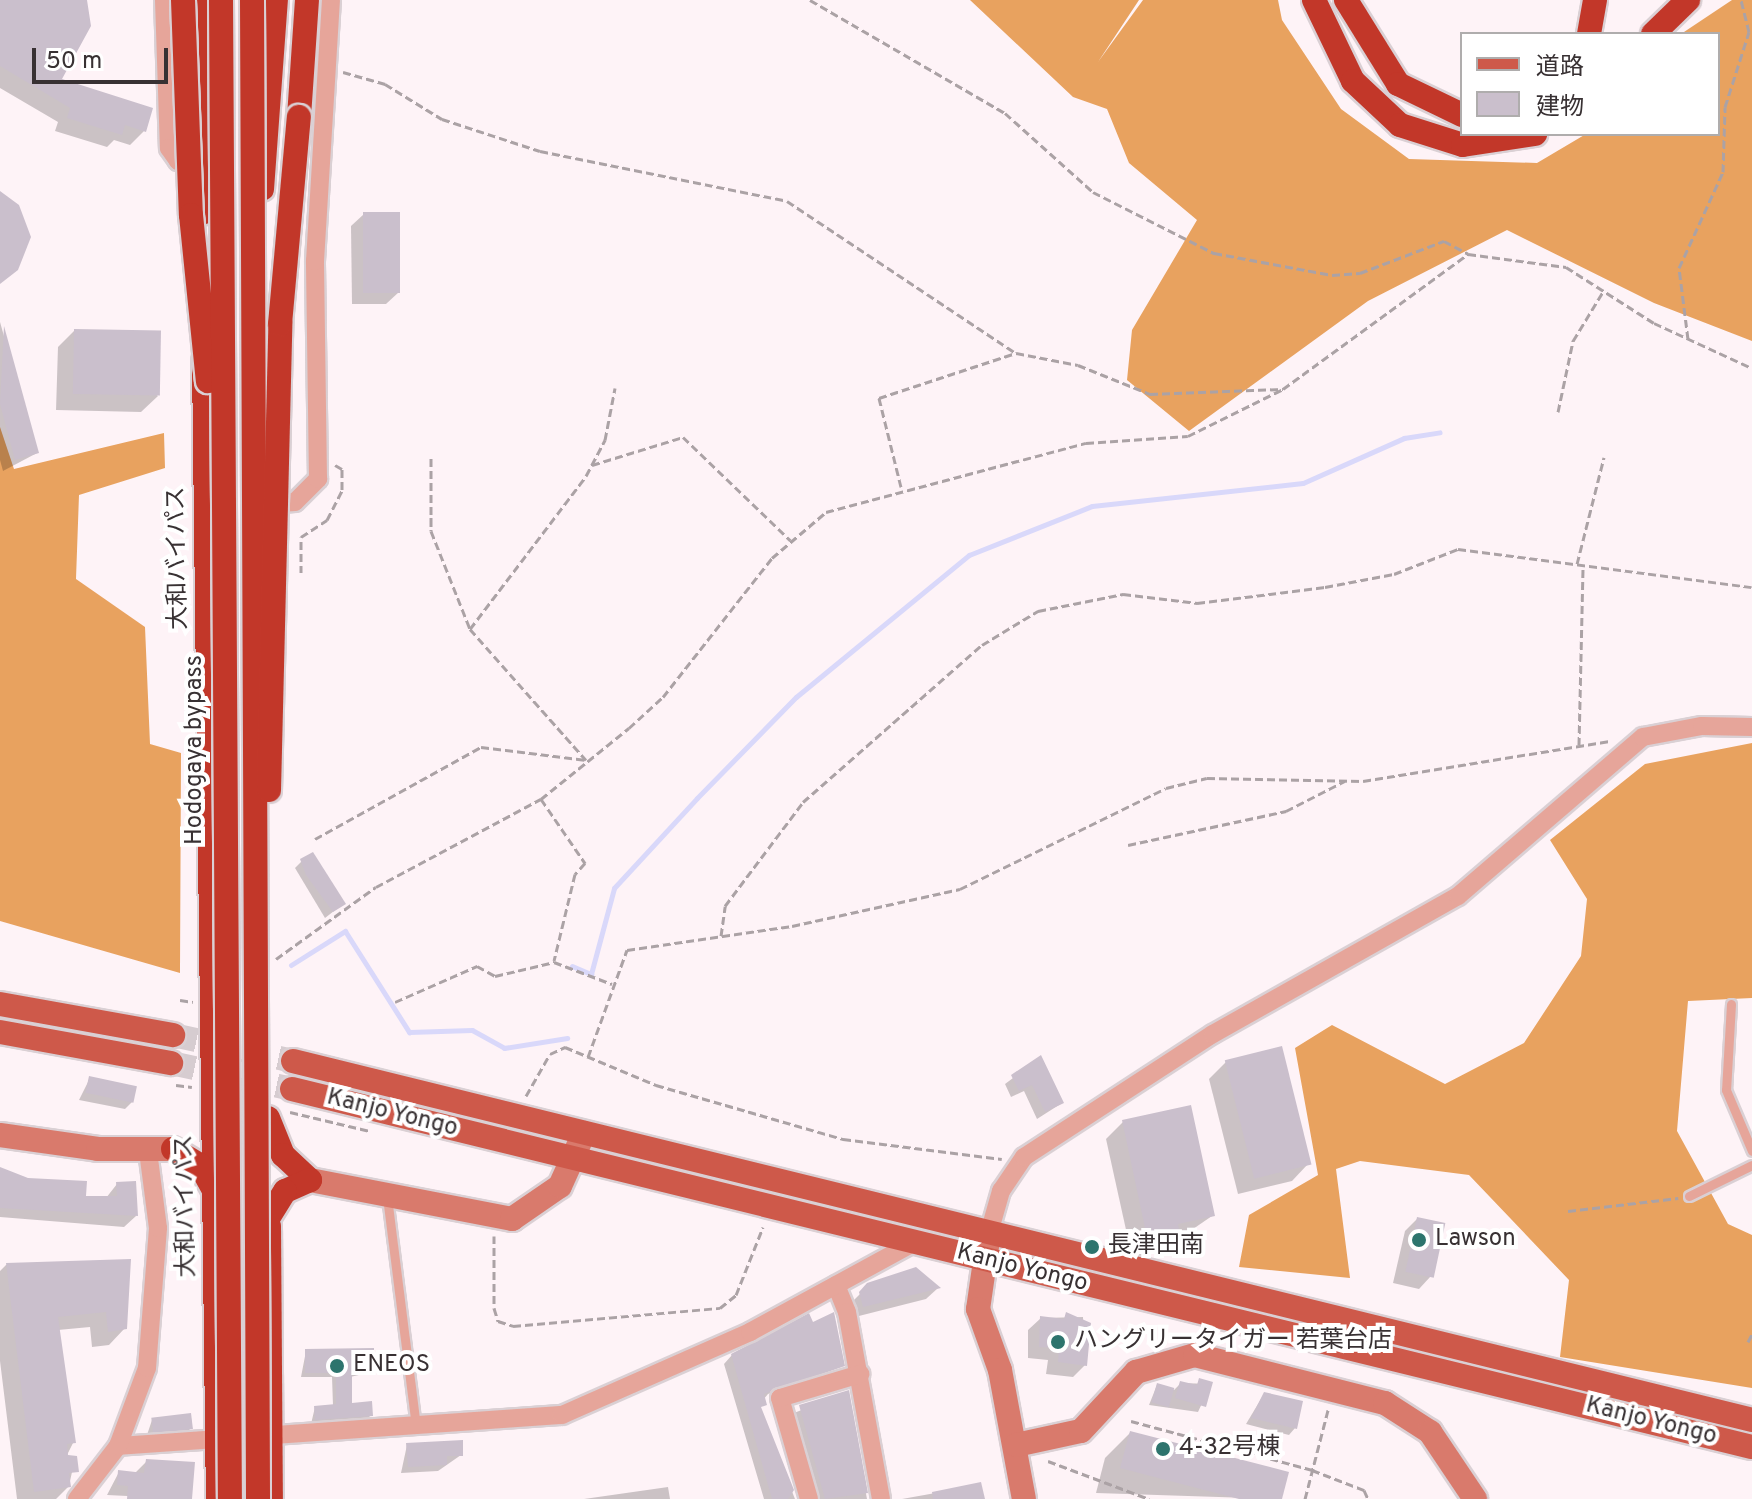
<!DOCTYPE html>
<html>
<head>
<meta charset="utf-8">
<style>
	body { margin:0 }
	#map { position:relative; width:1752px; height:1499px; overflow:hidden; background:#fef3f7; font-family:Overpass,"Noto Sans JP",sans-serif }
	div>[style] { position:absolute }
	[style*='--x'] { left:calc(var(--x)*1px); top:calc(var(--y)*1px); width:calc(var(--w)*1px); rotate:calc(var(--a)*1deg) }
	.forest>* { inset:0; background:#e8a25f }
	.shadow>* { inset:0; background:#0003 }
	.stream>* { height:5px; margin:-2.5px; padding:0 2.5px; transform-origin:2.5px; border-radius:2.5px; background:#d9d8fa }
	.building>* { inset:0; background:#cabfcc; transform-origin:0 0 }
	.primary-tunnel>* { height:24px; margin-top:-12px; transform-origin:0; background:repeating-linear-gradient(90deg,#d6ccd0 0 24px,transparent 0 36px) }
	.path>* { height:3px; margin-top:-1.5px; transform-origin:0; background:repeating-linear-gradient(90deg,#aba2a5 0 8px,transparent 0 12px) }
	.roads { filter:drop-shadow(2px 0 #dad0d4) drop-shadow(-2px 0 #dad0d4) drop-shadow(0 2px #dad0d4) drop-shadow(0 -2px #dad0d4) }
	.lane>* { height:9px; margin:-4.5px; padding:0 4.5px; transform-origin:4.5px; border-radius:4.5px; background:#e6a59a }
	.street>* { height:18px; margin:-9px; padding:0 9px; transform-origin:9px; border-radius:9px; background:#e6a59a }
	.secondary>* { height:24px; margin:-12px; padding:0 12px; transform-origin:12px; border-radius:12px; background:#d97a6c }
	.primary>* { height:24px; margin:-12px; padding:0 12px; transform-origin:12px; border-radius:12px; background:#ce594a }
	.highway>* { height:24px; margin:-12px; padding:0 12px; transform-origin:12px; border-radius:12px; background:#c23729 }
	.bridges { filter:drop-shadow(2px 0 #dad0d4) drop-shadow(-2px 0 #dad0d4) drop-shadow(0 2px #dad0d4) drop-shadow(0 -2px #dad0d4) }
	.highway-bridge>* { height:24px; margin:-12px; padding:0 12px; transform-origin:12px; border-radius:12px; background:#c23729 }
	.dots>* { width:22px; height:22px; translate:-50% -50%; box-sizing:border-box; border:4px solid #fff; border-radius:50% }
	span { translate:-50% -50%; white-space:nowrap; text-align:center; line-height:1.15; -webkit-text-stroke:8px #fff; paint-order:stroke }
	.street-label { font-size:24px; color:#383133 }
	.poi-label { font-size:24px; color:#383133 }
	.left { translate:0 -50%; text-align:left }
	.legend { position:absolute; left:1460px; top:32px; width:260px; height:104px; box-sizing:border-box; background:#fff; border:2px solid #afadad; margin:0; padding:10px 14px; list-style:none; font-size:24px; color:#383133 }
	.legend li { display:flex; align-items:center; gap:16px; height:40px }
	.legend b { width:40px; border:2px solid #afadad }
	.scale { position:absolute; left:32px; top:48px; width:136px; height:36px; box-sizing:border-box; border:4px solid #383133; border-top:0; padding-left:10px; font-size:24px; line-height:28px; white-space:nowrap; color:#383133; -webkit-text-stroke:6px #fff; paint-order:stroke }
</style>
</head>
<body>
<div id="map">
	<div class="forest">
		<div style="clip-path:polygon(970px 0,1139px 0,1098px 62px,1143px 0,1278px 0,1282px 20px,1341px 109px,1409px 159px,1537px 163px,1586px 134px,1718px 134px,1718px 34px,1681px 34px,1732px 0,1752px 0,1752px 341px,1654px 303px,1507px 230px,1368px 301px,1189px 431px,1127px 380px,1132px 330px,1197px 220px,1129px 163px,1107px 109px,1073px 97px)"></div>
		<div style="clip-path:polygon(0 427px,14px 469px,164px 433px,165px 468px,79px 495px,76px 579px,145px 627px,150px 744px,181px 753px,180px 973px,0 921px)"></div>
		<div style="clip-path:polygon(1752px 743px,1752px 998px,1688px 1001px,1677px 1131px,1728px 1224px,1752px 1235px,1752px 1388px,1560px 1357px,1569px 1280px,1469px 1175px,1360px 1161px,1336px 1169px,1350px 1278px,1239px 1267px,1249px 1215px,1318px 1175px,1295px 1048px,1332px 1025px,1445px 1084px,1524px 1043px,1581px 956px,1587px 899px,1550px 840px,1645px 764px)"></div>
	</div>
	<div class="shadow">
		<div style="clip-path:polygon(0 0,83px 0,89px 14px,59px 80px,144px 131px,130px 145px,114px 140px,107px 147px,55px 131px,58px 122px,0 88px)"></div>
		<div style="clip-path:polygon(364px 214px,399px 292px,386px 304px,352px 304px,351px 226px)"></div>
		<div style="clip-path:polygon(0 322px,37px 453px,3px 471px,0 460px)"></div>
		<div style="clip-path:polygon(74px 331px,158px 396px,141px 412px,56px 410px,58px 347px)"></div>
		<div style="clip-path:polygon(302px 861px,343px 904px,325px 918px,295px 868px)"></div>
		<div style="clip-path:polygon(1040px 1058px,1062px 1103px,1037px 1119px,1024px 1091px,1011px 1097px,1005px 1084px)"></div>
		<div style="clip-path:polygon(1226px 1062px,1308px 1164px,1292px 1181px,1238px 1194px,1209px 1079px)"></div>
		<div style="clip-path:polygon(90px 1078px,133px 1101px,125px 1109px,79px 1100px)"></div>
		<div style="clip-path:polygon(1123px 1122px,1212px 1216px,1161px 1251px,1132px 1257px,1106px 1139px)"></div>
		<div style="clip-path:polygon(0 1171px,84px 1198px,106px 1198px,117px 1184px,136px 1216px,124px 1227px,0 1217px)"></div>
		<div style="clip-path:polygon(1417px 1219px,1431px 1276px,1419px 1289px,1393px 1283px,1405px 1231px)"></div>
		<div style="clip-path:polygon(129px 1261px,125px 1328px,109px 1345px,92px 1347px,90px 1327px,58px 1330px,73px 1443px,66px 1457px,75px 1458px,69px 1486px,56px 1499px,17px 1499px,0 1361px,0 1271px,6px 1265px)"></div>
		<div style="clip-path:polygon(938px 1288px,926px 1299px,851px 1318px,848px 1306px,860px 1294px)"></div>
		<div style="clip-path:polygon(1083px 1317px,1085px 1365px,1073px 1377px,1046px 1374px,1048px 1360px,1028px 1358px,1028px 1330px,1041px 1318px)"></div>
		<div style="clip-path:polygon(306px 1351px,372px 1372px,350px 1377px,350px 1405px,371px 1415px,366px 1420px,311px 1424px,315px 1407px,333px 1406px,332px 1377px,301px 1377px)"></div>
		<div style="clip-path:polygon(732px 1355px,842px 1365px,768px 1394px,758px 1406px,795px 1499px,764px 1499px,724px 1364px)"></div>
		<div style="clip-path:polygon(1181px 1383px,1211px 1384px,1198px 1412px,1149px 1405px,1157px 1385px,1174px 1390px)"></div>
		<div style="clip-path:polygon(847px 1392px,867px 1499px,819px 1499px,794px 1413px)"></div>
		<div style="clip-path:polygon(1264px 1394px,1295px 1428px,1289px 1435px,1246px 1424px)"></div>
		<div style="clip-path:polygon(152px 1420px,191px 1428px,183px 1436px,146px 1438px)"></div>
		<div style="clip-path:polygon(1130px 1433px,1280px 1499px,1096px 1493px,1105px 1458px)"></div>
		<div style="clip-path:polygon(407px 1445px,461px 1455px,438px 1471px,401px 1473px)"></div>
		<div style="clip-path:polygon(147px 1461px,188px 1499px,107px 1495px,119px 1472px,135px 1473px)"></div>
		<div style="clip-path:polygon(980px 1485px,981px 1499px,902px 1499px)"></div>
		<div style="clip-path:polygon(668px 1487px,670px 1499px,584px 1499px)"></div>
	</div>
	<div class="stream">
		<div style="--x:291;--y:965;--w:64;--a:-32.2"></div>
		<div style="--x:345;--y:931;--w:120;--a:57.6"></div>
		<div style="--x:409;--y:1032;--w:63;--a:-1.8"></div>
		<div style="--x:472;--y:1030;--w:37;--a:29"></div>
		<div style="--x:504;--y:1048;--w:64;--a:-9"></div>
		<div style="--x:572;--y:966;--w:21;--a:23"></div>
		<div style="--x:591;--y:974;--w:89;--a:-75"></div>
		<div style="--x:614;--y:888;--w:122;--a:-47.3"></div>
		<div style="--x:697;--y:798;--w:141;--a:-45.6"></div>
		<div style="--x:796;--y:697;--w:224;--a:-39.4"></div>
		<div style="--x:969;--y:555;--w:132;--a:-21.7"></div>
		<div style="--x:1092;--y:506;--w:212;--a:-6.2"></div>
		<div style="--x:1303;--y:483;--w:111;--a:-24"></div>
		<div style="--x:1404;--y:438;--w:36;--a:-9"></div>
	</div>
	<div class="building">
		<div style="clip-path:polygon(0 0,87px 0,91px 26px,62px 79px,153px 108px,146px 132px,125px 125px,122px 135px,67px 118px,70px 108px,0 66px)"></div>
		<div style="clip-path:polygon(0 191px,19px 205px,31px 237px,18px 270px,0 284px)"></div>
		<div style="left:363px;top:212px;width:37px;height:81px"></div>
		<div style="clip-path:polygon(4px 326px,39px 453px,15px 460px,0 404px)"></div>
		<div style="left:74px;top:329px;width:87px;height:65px;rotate:1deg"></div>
		<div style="clip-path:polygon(313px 852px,346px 904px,333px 912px,306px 875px,300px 859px)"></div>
		<div style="left:1282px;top:1046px;width:122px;height:59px;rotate:76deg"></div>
		<div style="clip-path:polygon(1041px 1055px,1064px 1103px,1045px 1112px,1032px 1085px,1019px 1091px,1011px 1075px)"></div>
		<div style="left:89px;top:1076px;width:49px;height:17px;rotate:12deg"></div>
		<div style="clip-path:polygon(1191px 1105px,1215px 1216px,1178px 1224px,1180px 1235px,1148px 1242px,1122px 1120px)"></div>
		<div style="clip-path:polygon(0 1167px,28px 1178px,87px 1181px,86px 1196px,117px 1196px,116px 1182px,136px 1181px,138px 1216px,0 1208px)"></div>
		<div style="left:1417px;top:1217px;width:29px;height:56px;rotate:12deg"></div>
		<div style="clip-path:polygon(131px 1259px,127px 1329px,108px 1332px,106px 1312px,58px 1317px,76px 1443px,67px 1444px,68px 1455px,77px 1456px,79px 1472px,69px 1473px,71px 1487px,34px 1492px,6px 1263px)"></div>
		<div style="clip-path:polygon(916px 1267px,941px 1288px,863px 1307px,859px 1292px,867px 1283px)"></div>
		<div style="clip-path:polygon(834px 1312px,845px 1366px,764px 1394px,767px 1405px,761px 1407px,794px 1490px,788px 1499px,772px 1499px,731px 1354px,809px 1313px,813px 1322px)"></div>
		<div style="clip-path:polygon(1066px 1312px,1091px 1323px,1087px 1366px,1058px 1362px,1059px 1348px,1039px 1347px,1040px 1316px,1064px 1319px)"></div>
		<div style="clip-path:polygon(374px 1348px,374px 1373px,352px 1373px,352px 1403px,372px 1401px,373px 1416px,315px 1420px,314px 1406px,336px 1404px,336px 1373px,305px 1373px,305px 1349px)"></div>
		<div style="clip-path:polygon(1199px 1378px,1213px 1382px,1206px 1407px,1175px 1398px,1180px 1381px,1197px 1385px)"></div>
		<div style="left:1157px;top:1383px;width:18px;height:20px;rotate:16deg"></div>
		<div style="clip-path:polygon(849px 1390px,868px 1493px,825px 1499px,799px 1405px)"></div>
		<div style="clip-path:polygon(1264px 1392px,1303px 1401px,1297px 1429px,1251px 1418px)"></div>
		<div style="left:191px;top:1413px;width:16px;height:40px;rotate:83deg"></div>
		<div style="clip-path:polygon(1130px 1431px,1289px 1472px,1282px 1499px,1239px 1499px,1120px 1468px)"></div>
		<div style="clip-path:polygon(463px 1440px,463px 1456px,447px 1456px,447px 1465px,408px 1467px,406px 1443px)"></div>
		<div style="clip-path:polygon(146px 1459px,195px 1462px,192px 1499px,127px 1499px,128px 1486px,117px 1485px,118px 1470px,144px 1473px)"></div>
		<div style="clip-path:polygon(981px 1482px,985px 1499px,933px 1499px,932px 1492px)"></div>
	</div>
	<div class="primary-tunnel">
		<div style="--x:173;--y:1035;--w:123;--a:12.2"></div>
		<div style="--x:171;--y:1063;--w:124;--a:12.1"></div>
	</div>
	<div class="path">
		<div style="--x:810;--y:0;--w:225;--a:30.1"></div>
		<div style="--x:1005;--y:113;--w:118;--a:41.9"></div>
		<div style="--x:1093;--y:192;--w:136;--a:26.8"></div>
		<div style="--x:1214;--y:253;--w:120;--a:10.6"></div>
		<div style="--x:1332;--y:275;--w:28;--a:-4"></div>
		<div style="--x:1360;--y:273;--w:90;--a:-20.9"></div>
		<div style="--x:1444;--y:241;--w:27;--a:28"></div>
		<div style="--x:343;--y:72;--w:44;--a:15.9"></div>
		<div style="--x:385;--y:84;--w:67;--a:31.6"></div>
		<div style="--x:442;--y:119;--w:103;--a:18.1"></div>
		<div style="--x:540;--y:151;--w:252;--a:11.4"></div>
		<div style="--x:787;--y:201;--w:275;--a:33.6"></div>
		<div style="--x:1016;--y:353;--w:63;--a:11"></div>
		<div style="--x:1078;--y:365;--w:78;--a:21.9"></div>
		<div style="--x:1150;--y:394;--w:133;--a:-2.2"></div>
		<div style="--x:1283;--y:389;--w:229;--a:-36.1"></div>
		<div style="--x:1468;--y:254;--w:99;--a:7.6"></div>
		<div style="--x:1566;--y:267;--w:104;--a:32.5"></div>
		<div style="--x:1654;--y:323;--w:108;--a:24.7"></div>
		<div style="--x:1688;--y:339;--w:72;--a:-97.2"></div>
		<div style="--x:1679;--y:268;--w:106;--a:-65.4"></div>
		<div style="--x:1723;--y:172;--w:65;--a:-88.2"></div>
		<div style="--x:1725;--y:107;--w:79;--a:-72.3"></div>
		<div style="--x:1749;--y:32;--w:33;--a:-104"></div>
		<div style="--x:1558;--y:412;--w:73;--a:-78.1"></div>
		<div style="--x:1573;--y:341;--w:60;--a:-58.7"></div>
		<div style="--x:431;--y:458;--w:73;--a:90"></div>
		<div style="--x:431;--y:531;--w:105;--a:68.3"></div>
		<div style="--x:470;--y:629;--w:175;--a:48.5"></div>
		<div style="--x:592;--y:465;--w:95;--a:-17.1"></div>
		<div style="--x:683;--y:437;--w:149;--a:43.9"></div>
		<div style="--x:901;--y:487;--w:92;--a:-103.9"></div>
		<div style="--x:879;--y:398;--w:144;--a:-18.2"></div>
		<div style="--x:1577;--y:564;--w:110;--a:-75.8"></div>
		<div style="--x:301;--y:573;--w:36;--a:-90"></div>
		<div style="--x:301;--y:537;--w:31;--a:-33"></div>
		<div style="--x:327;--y:520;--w:34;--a:-63"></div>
		<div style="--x:342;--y:490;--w:21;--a:-90"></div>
		<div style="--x:342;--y:469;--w:8;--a:-150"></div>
		<div style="--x:470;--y:629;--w:192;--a:-52.8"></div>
		<div style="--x:586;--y:476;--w:41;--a:-62.2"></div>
		<div style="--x:605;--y:440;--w:53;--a:-79.1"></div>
		<div style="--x:1579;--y:745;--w:180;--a:-88.7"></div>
		<div style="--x:541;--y:799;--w:78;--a:55.5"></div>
		<div style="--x:585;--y:863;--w:15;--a:132"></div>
		<div style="--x:575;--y:874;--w:89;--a:103.6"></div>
		<div style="--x:315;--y:839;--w:190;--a:-29"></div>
		<div style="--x:481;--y:747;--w:106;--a:7.1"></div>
		<div style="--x:1128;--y:845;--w:162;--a:-12.1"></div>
		<div style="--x:1286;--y:811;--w:66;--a:-27"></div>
		<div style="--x:721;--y:936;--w:30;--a:-82"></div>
		<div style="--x:725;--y:906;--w:130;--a:-53.1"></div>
		<div style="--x:803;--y:802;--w:238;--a:-41.3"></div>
		<div style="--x:982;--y:645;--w:66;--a:-31.3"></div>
		<div style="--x:1038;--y:611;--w:87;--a:-11.3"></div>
		<div style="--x:1123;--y:594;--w:75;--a:6.9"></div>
		<div style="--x:1197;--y:603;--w:129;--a:-7.1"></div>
		<div style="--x:1325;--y:587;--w:70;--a:-10.7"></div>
		<div style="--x:1394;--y:574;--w:69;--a:-21.3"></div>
		<div style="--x:1458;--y:549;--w:296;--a:7.4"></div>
		<div style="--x:276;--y:959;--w:123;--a:-35.8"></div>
		<div style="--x:376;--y:887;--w:187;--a:-28.1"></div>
		<div style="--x:541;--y:799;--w:113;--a:-38.9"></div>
		<div style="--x:629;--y:728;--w:46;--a:-42.4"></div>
		<div style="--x:663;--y:697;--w:177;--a:-51.9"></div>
		<div style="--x:772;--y:558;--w:71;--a:-40.4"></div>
		<div style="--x:826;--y:512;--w:269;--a:-14.9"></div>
		<div style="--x:1086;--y:443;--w:102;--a:-3.9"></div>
		<div style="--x:1188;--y:436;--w:106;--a:-26.3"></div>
		<div style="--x:180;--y:1000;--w:13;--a:9"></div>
		<div style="--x:395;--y:1002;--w:90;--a:-23.7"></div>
		<div style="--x:477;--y:966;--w:21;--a:29"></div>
		<div style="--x:495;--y:976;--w:61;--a:-13.3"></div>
		<div style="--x:554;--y:962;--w:62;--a:20.8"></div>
		<div style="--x:588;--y:1057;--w:114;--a:-70"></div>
		<div style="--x:627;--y:950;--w:167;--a:-8.3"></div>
		<div style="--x:792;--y:926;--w:172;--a:-12.4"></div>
		<div style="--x:960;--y:889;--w:229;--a:-26.1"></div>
		<div style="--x:1166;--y:788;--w:42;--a:-13.7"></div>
		<div style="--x:1207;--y:778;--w:156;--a:1.1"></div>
		<div style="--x:1363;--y:781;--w:250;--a:-9.2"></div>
		<div style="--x:176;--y:1085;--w:16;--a:7"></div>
		<div style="--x:526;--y:1096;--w:48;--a:-60.3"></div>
		<div style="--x:550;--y:1054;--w:17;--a:-25"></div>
		<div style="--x:565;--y:1047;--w:99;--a:22.7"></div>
		<div style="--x:656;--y:1085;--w:195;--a:16.1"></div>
		<div style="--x:843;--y:1139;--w:160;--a:7.2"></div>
		<div style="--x:290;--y:1112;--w:82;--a:13.4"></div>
		<div style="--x:1568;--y:1211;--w:111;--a:-6.7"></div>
		<div style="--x:494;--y:1236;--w:72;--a:90"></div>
		<div style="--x:494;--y:1308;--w:14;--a:73"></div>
		<div style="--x:498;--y:1321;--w:16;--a:18"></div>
		<div style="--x:513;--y:1326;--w:208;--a:-5"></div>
		<div style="--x:720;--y:1308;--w:21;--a:-39"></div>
		<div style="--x:736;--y:1295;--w:73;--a:-68.3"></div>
		<div style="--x:1748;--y:1342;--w:9;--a:-63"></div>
		<div style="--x:1131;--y:1421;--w:188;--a:15.1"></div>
		<div style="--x:1312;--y:1470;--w:56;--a:21"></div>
		<div style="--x:1364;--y:1490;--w:10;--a:66"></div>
		<div style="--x:1048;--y:1461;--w:108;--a:20.6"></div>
		<div style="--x:1305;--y:1499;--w:92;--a:-75.5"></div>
	</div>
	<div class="roads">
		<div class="lane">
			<div style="--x:1731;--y:1004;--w:86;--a:93.3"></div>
			<div style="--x:1726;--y:1090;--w:66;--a:66.9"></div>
			<div style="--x:1689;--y:1196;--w:70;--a:-26.2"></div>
			<div style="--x:387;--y:1197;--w:233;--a:82.8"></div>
		</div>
		<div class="street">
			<div style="--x:164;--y:0;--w:148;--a:88.1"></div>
			<div style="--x:169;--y:148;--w:16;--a:55"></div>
			<div style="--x:178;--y:161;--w:21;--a:5"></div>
			<div style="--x:265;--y:504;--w:30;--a:-4"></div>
			<div style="--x:295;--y:502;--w:33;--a:-45"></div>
			<div style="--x:318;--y:479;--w:218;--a:-90.8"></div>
			<div style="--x:315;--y:261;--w:261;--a:-86.5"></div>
			<div style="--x:989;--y:1233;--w:44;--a:-74.1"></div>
			<div style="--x:1001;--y:1191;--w:41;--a:-55.9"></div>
			<div style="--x:1024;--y:1157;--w:225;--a:-33.1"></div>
			<div style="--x:1213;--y:1034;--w:281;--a:-29.4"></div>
			<div style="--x:1458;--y:896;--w:244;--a:-40.7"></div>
			<div style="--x:1643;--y:737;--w:60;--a:-10.6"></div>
			<div style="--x:1702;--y:726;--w:50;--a:1.1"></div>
			<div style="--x:836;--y:1285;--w:29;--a:68"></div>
			<div style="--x:847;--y:1312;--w:190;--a:79.7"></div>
			<div style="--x:118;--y:1446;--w:445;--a:-4"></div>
			<div style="--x:562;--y:1415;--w:206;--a:-23.8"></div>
			<div style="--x:750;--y:1332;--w:186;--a:-28.6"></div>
			<div style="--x:77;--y:1499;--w:67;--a:-52.3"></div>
			<div style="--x:118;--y:1446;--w:83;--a:-69.6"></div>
			<div style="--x:147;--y:1368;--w:140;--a:-85.5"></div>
			<div style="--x:158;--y:1228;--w:78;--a:-97.4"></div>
			<div style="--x:809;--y:1499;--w:105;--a:-106"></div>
			<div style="--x:780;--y:1398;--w:84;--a:-16.7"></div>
		</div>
		<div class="secondary">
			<div style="--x:0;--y:1135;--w:99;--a:8.1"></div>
			<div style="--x:98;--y:1149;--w:75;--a:0"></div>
			<div style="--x:310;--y:1180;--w:206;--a:10.9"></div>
			<div style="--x:512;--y:1219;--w:58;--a:-34.5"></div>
			<div style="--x:560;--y:1186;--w:58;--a:-65.6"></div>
			<div style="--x:989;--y:1233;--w:77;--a:98.2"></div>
			<div style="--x:978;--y:1309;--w:65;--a:70.2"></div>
			<div style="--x:1000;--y:1370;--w:131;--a:79.5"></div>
			<div style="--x:1016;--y:1445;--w:66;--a:-12.2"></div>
			<div style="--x:1081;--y:1431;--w:81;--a:-47"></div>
			<div style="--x:1136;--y:1372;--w:61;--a:-16.1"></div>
			<div style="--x:1195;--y:1355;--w:196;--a:14.2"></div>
			<div style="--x:1385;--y:1403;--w:54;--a:32.8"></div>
			<div style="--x:1430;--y:1432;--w:81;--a:56.1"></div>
		</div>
		<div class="primary">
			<div style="--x:0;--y:1004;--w:176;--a:10.2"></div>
			<div style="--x:0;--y:1032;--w:174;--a:10.3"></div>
			<div style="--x:293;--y:1061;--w:1503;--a:13.82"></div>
			<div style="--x:292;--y:1089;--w:1503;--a:13.78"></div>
		</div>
		<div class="highway">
			<div style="--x:1314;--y:0;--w:90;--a:64.3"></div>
			<div style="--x:1353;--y:81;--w:64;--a:43.1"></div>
			<div style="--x:1400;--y:125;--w:66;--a:17.6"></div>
			<div style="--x:1463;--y:145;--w:73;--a:-8.7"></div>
			<div style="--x:1346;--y:0;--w:99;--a:58.2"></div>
			<div style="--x:1398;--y:84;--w:71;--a:25.8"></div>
			<div style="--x:1589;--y:34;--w:35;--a:-80"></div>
			<div style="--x:1653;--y:34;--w:49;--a:-44.2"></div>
			<div style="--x:299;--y:117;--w:117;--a:-86.1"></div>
			<div style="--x:262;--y:189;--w:190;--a:-85.8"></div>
			<div style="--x:202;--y:213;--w:213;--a:-89.7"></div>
			<div style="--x:204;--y:361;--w:1138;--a:89.3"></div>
			<div style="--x:268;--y:1118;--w:40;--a:68"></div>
			<div style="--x:283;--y:1155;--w:37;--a:43"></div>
			<div style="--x:310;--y:1180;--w:27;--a:156"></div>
			<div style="--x:285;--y:1191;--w:31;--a:122"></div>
			<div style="--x:173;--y:1149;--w:31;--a:31"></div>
			<div style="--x:200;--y:1165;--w:29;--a:61"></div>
			<div style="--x:269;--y:1226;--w:273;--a:89.6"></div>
		</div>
	</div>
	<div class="bridges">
		<div class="highway-bridge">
			<div style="--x:183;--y:0;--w:215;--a:87.9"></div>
			<div style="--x:191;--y:215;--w:167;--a:84.2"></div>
			<div style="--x:221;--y:0;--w:1499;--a:89.66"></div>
			<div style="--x:252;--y:0;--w:1499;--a:89.77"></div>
			<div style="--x:269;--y:790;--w:466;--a:-88.6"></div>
			<div style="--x:280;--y:324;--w:208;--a:-84.8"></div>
		</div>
	</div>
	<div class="dots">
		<div style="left:1419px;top:1240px;background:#2d746d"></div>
		<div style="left:1092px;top:1247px;background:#2d746d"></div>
		<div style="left:1058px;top:1342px;background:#2d746d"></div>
		<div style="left:337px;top:1366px;background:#2d746d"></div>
		<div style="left:1163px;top:1449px;background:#2d746d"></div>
	</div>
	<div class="street-label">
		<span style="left:179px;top:558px;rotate:-91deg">大和バイパス</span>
		<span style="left:196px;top:750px;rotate:-90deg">Hodogaya bypass</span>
		<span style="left:392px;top:1114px;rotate:14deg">Kanjo Yongo</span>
		<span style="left:187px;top:1206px;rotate:-91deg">大和バイパス</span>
		<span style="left:1022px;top:1269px;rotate:14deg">Kanjo Yongo</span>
		<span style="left:1651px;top:1422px;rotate:14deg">Kanjo Yongo</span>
	</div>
	<div class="poi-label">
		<span class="left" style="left:1435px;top:1240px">Lawson</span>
		<span class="left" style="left:1108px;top:1247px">長津田南</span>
		<span class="left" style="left:1074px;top:1342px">ハングリータイガー 若葉台店</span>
		<span class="left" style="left:353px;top:1366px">ENEOS</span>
		<span class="left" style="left:1179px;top:1449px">4-32号棟</span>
	</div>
	<ul class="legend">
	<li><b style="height:10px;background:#ce594a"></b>道路</li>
	<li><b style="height:22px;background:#cabfcc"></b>建物</li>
	</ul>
	<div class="scale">50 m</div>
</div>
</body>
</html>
